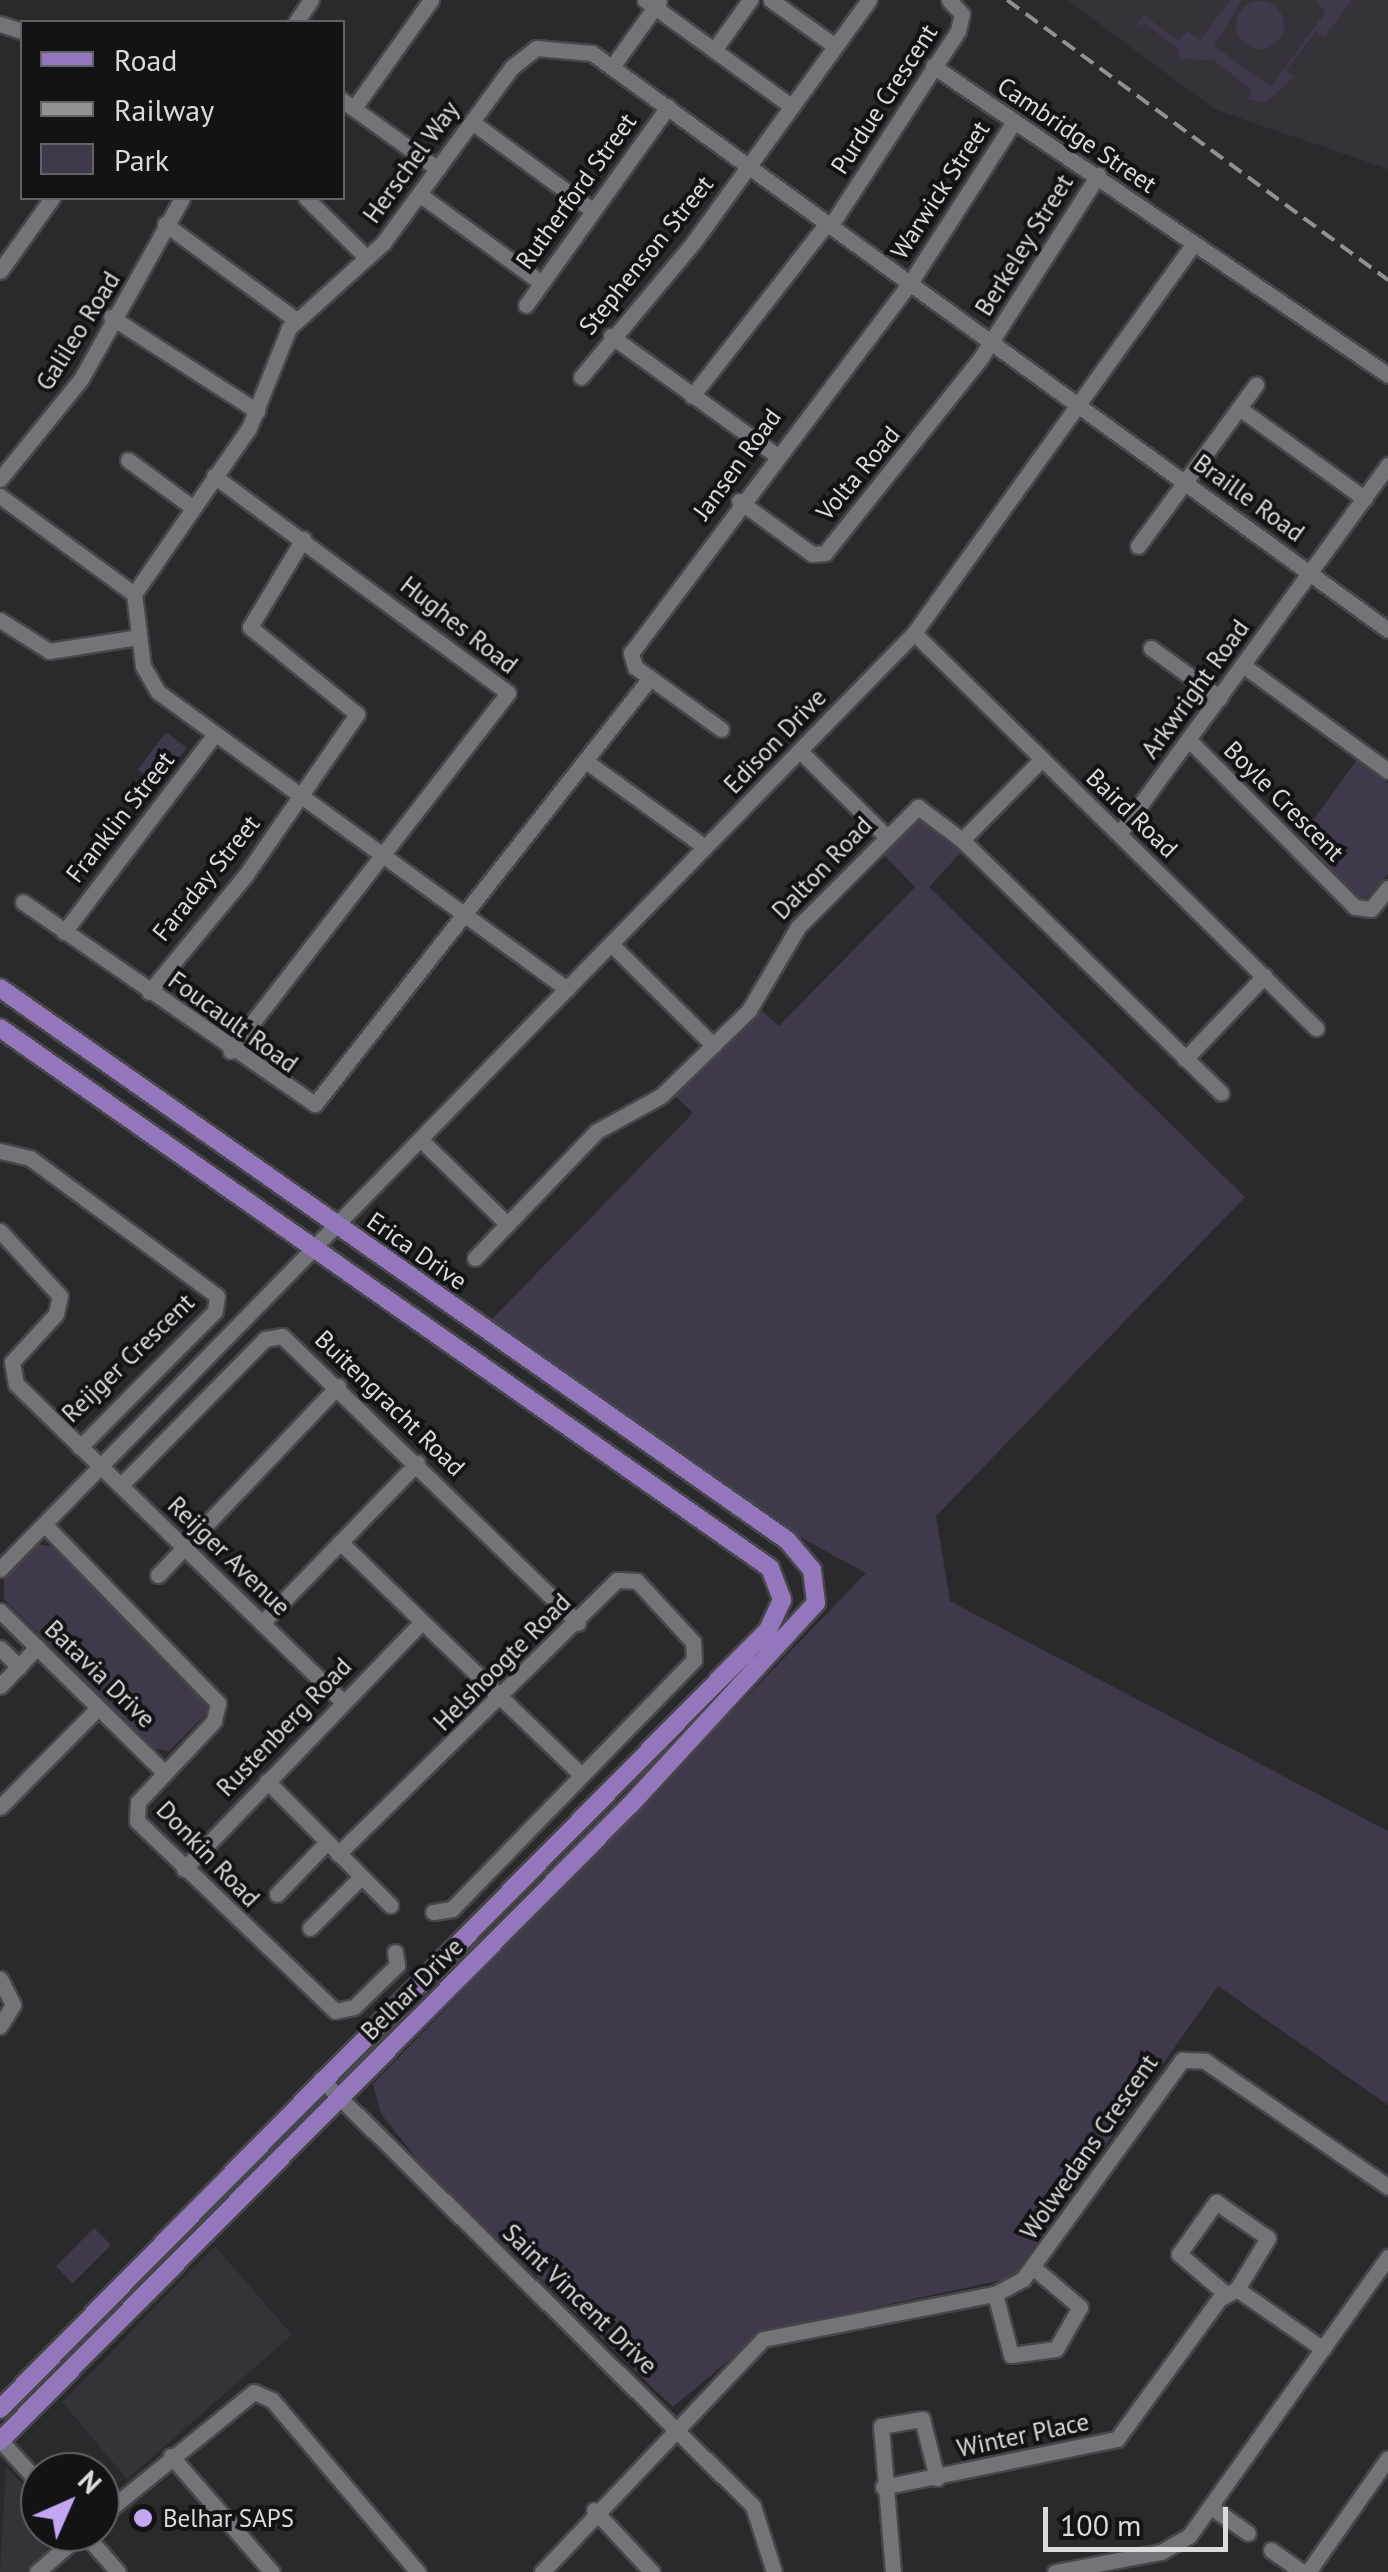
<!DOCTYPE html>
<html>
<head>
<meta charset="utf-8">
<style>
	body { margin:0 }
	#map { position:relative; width:1388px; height:2572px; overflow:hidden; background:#2a292c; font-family:"PT Sans",sans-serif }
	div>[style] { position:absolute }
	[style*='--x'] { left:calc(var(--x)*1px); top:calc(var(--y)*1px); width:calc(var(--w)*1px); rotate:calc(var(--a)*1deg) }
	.built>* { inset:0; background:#35323a }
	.green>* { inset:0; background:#40394c; transform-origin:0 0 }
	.round { border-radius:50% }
	.roads { filter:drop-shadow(2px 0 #474649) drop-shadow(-2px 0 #474649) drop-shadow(0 2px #474649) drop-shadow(0 -2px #474649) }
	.minor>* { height:15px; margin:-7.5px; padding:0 7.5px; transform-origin:7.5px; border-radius:7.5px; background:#747377 }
	.major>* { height:18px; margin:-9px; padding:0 9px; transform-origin:9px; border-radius:9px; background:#9376bb }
	.rail>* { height:4px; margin-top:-2px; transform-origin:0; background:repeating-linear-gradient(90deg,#929194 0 15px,transparent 0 23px) }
	.dots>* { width:28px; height:28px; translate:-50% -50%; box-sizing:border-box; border:5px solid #131214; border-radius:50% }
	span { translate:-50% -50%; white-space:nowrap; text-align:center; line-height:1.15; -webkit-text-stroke:8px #131214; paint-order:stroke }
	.street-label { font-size:25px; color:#dbdbdd }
	.poi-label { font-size:25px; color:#dbdbdd }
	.left { translate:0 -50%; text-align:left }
	.legend { position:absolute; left:20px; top:20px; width:325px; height:180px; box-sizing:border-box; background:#131214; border:2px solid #636264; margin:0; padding:12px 18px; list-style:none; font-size:30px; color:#dbdbdd }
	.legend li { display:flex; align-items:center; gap:20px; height:50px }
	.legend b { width:50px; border:2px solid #636264 }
	.north { position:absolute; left:20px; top:2452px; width:100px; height:100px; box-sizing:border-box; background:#131214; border:2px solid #636264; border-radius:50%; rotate:45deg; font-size:28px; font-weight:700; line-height:40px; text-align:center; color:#dbdbdd }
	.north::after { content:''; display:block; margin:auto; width:35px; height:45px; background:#c3a7f2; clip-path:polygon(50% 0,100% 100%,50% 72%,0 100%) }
	.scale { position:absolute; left:1043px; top:2507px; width:185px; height:45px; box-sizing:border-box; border:5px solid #dbdbdd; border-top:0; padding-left:12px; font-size:30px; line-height:35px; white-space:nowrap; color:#dbdbdd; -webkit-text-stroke:8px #131214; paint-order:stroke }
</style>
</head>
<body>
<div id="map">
	<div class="built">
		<div style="clip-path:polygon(1067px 0,1388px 0,1388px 169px,1216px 110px)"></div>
		<div style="clip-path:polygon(215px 2246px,292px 2335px,127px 2479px,62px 2402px)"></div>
		<div style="clip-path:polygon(6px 2467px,40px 2502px,40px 2532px,62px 2532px,28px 2572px,0 2572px)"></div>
	</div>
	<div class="green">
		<div style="clip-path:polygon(1230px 0,1242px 0,1214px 46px,1271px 87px,1325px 13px,1317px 0,1352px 0,1324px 37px,1316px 31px,1286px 70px,1294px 77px,1265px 103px,1248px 99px,1251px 89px,1213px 60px,1179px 59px,1178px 48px,1144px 23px,1135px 28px,1144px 15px,1179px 42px,1188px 31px,1200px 40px)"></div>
		<div class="round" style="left:1236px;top:1px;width:48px;height:48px"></div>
		<div style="left:166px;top:732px;width:26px;height:47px;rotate:37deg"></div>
		<div style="clip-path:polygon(1357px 760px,1388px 783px,1388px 874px,1363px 902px,1299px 839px)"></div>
		<div style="clip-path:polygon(915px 813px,964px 849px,929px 887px,1245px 1197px,936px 1516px,950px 1601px,1388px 1831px,1388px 2105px,1218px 1986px,1012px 2278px,764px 2331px,673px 2407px,426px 2170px,381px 2114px,373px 2084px,866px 1573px,800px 1537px,492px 1319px,693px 1113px,672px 1093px,726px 1038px,758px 1007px,779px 1026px,915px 887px,879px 850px)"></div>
		<div style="clip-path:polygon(37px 1544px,55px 1547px,207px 1696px,207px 1713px,169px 1751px,153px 1748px,4px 1599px,4px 1580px)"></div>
		<div style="left:94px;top:2228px;width:24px;height:54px;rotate:45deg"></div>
	</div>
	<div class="roads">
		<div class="minor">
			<div style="--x:645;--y:0;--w:180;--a:36"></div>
			<div style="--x:771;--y:0;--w:79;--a:35.7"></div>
			<div style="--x:296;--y:22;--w:27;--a:-56"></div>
			<div style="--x:0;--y:24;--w:23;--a:18"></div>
			<div style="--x:714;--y:50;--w:62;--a:-54.2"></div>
			<div style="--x:933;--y:66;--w:550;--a:34.18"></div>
			<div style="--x:612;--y:67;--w:81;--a:-54.5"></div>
			<div style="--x:342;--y:100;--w:118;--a:35.7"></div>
			<div style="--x:354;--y:108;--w:133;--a:-54.5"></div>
			<div style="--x:472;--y:122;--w:150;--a:36.3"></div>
			<div style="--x:419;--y:194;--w:150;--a:36"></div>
			<div style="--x:306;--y:198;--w:84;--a:44.5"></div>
			<div style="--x:165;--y:224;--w:161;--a:36.2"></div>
			<div style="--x:831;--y:225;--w:232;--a:-56.8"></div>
			<div style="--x:958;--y:31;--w:17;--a:-77"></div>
			<div style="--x:962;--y:14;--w:19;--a:-133"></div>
			<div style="--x:0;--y:271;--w:90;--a:-54.5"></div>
			<div style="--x:526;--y:305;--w:244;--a:-54.4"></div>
			<div style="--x:111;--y:317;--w:174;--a:32.8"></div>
			<div style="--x:611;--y:336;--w:200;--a:35.8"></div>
			<div style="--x:581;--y:377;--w:175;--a:-50.1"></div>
			<div style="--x:693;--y:243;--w:300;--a:-54.1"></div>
			<div style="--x:692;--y:396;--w:219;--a:-52"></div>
			<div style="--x:1239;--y:408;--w:29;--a:-54"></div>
			<div style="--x:128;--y:460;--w:79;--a:36.3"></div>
			<div style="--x:214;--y:476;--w:365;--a:36.4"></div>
			<div style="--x:508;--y:693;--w:453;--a:127.8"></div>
			<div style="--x:0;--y:479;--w:129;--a:-51"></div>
			<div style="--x:81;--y:379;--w:207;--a:-60.8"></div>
			<div style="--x:0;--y:496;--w:166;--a:36.2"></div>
			<div style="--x:739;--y:501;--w:90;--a:36"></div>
			<div style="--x:812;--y:554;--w:13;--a:-4"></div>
			<div style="--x:825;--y:553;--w:248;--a:-51.4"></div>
			<div style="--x:980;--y:359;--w:219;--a:-57.3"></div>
			<div style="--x:1138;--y:546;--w:171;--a:-53.8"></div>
			<div style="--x:1239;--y:408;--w:155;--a:35.8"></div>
			<div style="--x:0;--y:620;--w:58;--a:32.3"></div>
			<div style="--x:49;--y:651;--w:90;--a:-8.9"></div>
			<div style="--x:914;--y:633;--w:564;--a:44.5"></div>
			<div style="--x:1151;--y:648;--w:85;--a:35.9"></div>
			<div style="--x:1244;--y:666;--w:178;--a:36.1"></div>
			<div style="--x:721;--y:729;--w:106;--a:-144.2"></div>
			<div style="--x:635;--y:667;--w:15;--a:-106"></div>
			<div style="--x:631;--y:653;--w:463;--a:-53"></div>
			<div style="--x:910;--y:283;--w:188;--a:-57.2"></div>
			<div style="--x:1189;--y:740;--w:235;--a:45.2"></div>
			<div style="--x:1355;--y:907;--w:16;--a:7"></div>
			<div style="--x:1371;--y:909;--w:27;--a:-51"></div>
			<div style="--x:800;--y:751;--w:121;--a:44.7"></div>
			<div style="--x:587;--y:762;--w:145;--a:35.8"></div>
			<div style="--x:1119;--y:834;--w:457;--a:-53.9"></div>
			<div style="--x:962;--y:840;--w:114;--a:-45.4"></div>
			<div style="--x:23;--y:902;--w:355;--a:34.7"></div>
			<div style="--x:315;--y:1104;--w:542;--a:-51.82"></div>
			<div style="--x:64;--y:932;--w:249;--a:-52.7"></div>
			<div style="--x:611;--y:944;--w:144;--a:44.7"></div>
			<div style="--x:567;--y:989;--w:505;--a:-144.01"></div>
			<div style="--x:158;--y:692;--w:30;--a:-120"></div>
			<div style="--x:143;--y:666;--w:73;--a:-97.1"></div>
			<div style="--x:134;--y:594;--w:202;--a:-55.3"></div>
			<div style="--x:249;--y:428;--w:108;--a:-68.2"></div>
			<div style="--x:289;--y:328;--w:127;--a:-42.1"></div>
			<div style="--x:383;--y:243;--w:218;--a:-53.8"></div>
			<div style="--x:512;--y:67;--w:31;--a:-38"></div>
			<div style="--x:536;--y:48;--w:56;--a:5.1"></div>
			<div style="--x:592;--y:53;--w:983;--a:35.94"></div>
			<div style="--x:149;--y:992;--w:151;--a:-50.4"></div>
			<div style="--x:245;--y:876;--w:197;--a:-55.3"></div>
			<div style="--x:357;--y:714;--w:138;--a:-140.9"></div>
			<div style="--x:250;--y:627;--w:103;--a:-58.9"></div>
			<div style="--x:1185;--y:1059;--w:115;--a:-46.4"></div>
			<div style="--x:420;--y:1139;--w:122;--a:44.3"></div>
			<div style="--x:0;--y:1151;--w:31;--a:13"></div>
			<div style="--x:30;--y:1158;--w:232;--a:36.4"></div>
			<div style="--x:217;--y:1296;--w:15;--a:98"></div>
			<div style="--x:215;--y:1311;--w:192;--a:134.8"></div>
			<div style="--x:0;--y:1231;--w:88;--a:47.3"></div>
			<div style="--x:60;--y:1296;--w:18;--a:103"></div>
			<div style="--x:56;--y:1314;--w:65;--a:132.5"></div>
			<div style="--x:12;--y:1362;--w:22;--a:80"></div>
			<div style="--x:16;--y:1384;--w:455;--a:44.2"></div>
			<div style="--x:475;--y:1258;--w:176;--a:-46.2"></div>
			<div style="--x:597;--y:1131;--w:73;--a:-28.7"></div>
			<div style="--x:661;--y:1096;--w:123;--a:-44.3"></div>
			<div style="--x:749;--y:1010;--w:96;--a:-59.4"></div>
			<div style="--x:798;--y:927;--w:170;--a:-45"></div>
			<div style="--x:918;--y:807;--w:55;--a:36.9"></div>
			<div style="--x:962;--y:840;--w:362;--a:44.3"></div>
			<div style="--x:121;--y:1485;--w:205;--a:-45.4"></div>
			<div style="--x:265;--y:1339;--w:17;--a:-10"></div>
			<div style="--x:282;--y:1336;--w:412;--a:44.1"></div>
			<div style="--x:44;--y:1524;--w:250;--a:45.8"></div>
			<div style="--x:218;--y:1703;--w:18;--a:103"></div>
			<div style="--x:214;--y:1721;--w:111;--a:133.2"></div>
			<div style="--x:138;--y:1802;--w:19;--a:93"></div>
			<div style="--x:137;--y:1821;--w:274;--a:43.8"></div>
			<div style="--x:335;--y:2011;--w:19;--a:-12"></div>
			<div style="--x:354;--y:2007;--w:60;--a:-44.3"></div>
			<div style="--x:397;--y:1965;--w:13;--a:-99"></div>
			<div style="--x:340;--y:1542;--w:335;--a:44"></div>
			<div style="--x:0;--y:1569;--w:1308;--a:-45.68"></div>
			<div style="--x:914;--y:633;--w:478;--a:-54.3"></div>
			<div style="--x:158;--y:1575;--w:261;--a:-46.4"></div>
			<div style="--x:0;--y:1611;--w:231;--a:44.5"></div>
			<div style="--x:262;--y:1623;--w:223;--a:-45.9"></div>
			<div style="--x:0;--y:1648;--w:27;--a:45"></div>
			<div style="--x:0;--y:1686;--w:54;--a:-46.5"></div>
			<div style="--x:267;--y:1781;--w:175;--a:45.2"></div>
			<div style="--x:0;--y:1807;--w:139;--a:-45.3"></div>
			<div style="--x:338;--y:1854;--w:391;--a:-44.5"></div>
			<div style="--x:617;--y:1580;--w:20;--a:3"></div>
			<div style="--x:637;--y:1581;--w:83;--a:47.4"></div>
			<div style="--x:693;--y:1642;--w:18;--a:87"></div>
			<div style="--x:694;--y:1660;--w:347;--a:134.2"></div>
			<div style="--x:452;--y:1909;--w:19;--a:171"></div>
			<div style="--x:184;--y:1869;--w:343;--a:-46.1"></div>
			<div style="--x:277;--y:1894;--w:71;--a:-46.1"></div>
			<div style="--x:310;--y:1928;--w:72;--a:-45"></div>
			<div style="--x:0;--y:1979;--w:29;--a:63"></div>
			<div style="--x:13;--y:2005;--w:25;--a:122"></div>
			<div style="--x:321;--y:2079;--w:607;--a:44.67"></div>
			<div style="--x:753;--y:2506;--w:69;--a:72.3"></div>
			<div style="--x:995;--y:2294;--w:63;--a:75.3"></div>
			<div style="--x:1011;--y:2355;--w:45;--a:-7.6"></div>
			<div style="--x:1056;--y:2349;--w:48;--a:-60.3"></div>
			<div style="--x:1080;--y:2307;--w:60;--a:-139.7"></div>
			<div style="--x:1226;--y:2294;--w:62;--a:-139.6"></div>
			<div style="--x:1179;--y:2254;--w:64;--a:-54.6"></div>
			<div style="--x:1216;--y:2202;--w:63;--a:34.7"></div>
			<div style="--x:1268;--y:2238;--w:60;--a:121.3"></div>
			<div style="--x:0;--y:2440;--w:59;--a:47.7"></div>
			<div style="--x:171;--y:2456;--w:154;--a:49"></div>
			<div style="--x:883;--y:2487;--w:239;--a:-11.6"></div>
			<div style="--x:1117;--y:2439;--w:173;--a:-53.9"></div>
			<div style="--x:1219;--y:2299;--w:21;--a:-29"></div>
			<div style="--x:1237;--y:2289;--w:105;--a:34.9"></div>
			<div style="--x:1211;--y:2507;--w:45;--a:35.1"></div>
			<div style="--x:594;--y:2510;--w:85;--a:46.9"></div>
			<div style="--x:100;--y:2517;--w:198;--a:-39.1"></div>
			<div style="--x:254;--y:2392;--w:20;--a:24"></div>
			<div style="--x:272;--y:2400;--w:226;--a:49.7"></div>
			<div style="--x:83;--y:2532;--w:53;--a:48.8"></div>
			<div style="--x:1271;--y:2550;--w:38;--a:35"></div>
			<div style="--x:37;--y:2572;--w:61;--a:-41"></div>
			<div style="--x:542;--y:2572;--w:321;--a:-46.5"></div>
			<div style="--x:763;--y:2339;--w:236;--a:-11"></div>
			<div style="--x:995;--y:2294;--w:32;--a:-28"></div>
			<div style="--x:1023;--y:2279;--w:271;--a:-54"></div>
			<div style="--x:1182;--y:2060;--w:23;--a:2"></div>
			<div style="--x:1205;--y:2061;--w:222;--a:34.5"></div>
			<div style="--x:893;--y:2572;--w:146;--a:-94.7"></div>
			<div style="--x:881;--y:2426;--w:42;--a:-9.7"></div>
			<div style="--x:922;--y:2419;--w:61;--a:75.7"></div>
			<div style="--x:1055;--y:2572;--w:108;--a:-10.7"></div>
			<div style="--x:1161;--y:2552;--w:32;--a:-30"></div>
			<div style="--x:1189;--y:2536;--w:343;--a:-54.5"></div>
			<div style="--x:1308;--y:2572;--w:139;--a:-54.9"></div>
		</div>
		<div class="major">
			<div style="--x:0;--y:988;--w:961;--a:35.05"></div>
			<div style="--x:787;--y:1540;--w:39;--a:50"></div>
			<div style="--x:812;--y:1570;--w:33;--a:83"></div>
			<div style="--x:816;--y:1603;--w:275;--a:132.6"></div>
			<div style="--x:630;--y:1805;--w:895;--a:134.73"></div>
			<div style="--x:0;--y:1028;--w:940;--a:35.04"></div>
			<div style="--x:770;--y:1568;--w:34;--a:69"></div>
			<div style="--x:782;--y:1600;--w:33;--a:115"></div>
			<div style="--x:768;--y:1630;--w:1094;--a:134.59"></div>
		</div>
	</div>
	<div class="rail">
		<div style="--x:1007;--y:0;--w:473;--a:36.3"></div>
	</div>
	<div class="dots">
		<div style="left:143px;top:2518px;background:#c3a7f2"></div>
	</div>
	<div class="street-label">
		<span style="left:884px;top:99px;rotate:-57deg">Purdue Crescent</span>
		<span style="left:1077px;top:135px;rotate:34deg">Cambridge Street</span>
		<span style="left:411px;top:162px;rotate:-54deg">Herschel Way</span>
		<span style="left:940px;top:190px;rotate:-57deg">Warwick Street</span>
		<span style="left:576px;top:191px;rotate:-54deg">Rutherford Street</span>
		<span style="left:1024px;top:245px;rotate:-58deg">Berkeley Street</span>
		<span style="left:646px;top:255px;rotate:-51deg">Stephenson Street</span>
		<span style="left:78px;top:331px;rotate:-58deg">Galileo Road</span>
		<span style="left:737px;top:464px;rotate:-54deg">Jansen Road</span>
		<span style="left:858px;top:473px;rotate:-50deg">Volta Road</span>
		<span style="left:1249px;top:498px;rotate:36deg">Braille Road</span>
		<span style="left:459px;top:625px;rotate:38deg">Hughes Road</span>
		<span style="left:1195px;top:689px;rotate:-54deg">Arkwright Road</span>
		<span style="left:775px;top:741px;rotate:-46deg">Edison Drive</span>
		<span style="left:1284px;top:801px;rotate:45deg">Boyle Crescent</span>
		<span style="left:1132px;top:813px;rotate:44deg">Baird Road</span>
		<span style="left:120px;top:817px;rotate:-52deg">Franklin Street</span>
		<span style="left:822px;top:868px;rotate:-46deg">Dalton Road</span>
		<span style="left:206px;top:878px;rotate:-51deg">Faraday Street</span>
		<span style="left:233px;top:1022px;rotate:36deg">Foucault Road</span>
		<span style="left:417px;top:1251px;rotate:35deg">Erica Drive</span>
		<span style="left:128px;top:1358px;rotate:-44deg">Reijger Crescent</span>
		<span style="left:390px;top:1403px;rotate:44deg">Buitengracht Road</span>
		<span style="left:229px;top:1556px;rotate:44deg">Reijger Avenue</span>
		<span style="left:502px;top:1662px;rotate:-45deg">Helshoogte Road</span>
		<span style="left:100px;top:1674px;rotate:44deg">Batavia Drive</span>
		<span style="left:284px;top:1727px;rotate:-46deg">Rustenberg Road</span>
		<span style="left:208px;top:1854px;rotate:46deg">Donkin Road</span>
		<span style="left:412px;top:1989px;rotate:-45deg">Belhar Drive</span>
		<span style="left:1089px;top:2147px;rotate:-55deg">Wolwedans Crescent</span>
		<span style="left:580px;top:2299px;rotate:44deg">Saint Vincent Drive</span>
		<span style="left:1023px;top:2435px;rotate:-12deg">Winter Place</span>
	</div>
	<div class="poi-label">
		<span class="left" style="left:163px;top:2518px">Belhar SAPS</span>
	</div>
	<ul class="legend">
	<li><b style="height:12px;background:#9376bb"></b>Road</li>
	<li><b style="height:12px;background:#929194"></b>Railway</li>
	<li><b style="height:28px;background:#40394c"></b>Park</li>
	</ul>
	<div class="north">N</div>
	<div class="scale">100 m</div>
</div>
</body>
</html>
